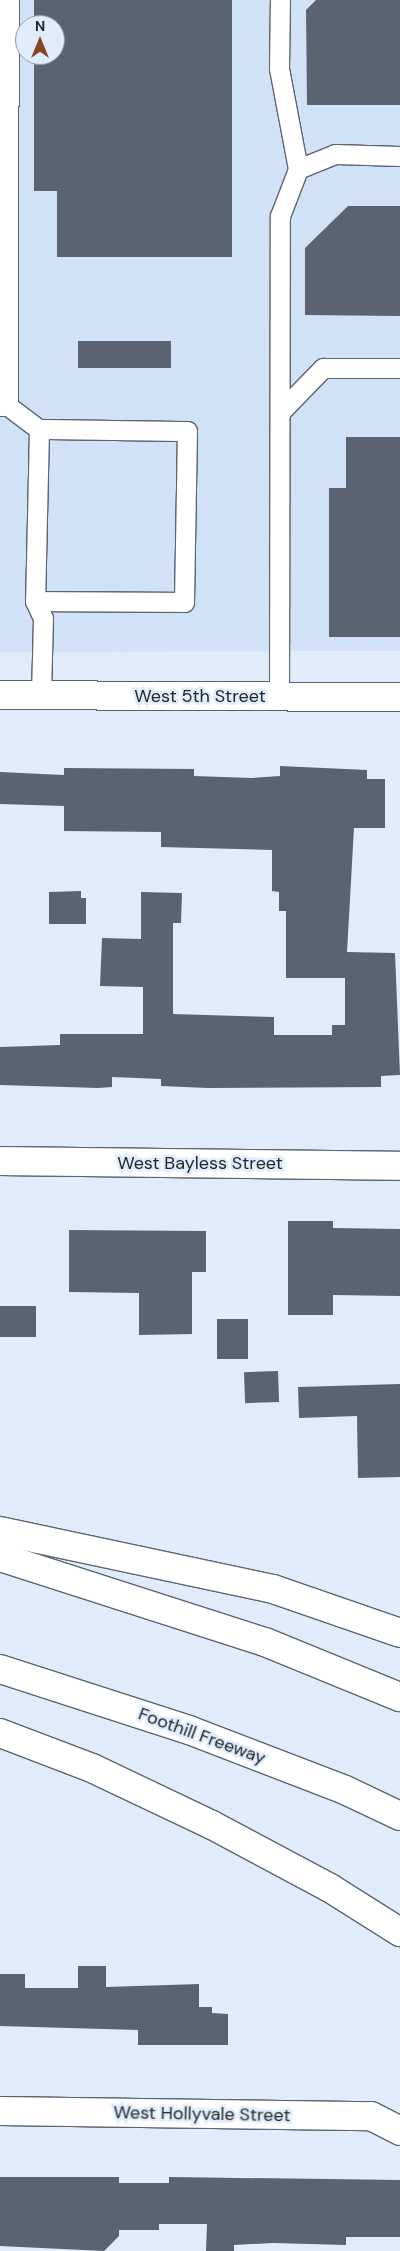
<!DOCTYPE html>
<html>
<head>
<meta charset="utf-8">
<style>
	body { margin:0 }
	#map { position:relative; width:400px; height:2251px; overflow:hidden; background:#e1ecfb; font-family:"DM Sans",sans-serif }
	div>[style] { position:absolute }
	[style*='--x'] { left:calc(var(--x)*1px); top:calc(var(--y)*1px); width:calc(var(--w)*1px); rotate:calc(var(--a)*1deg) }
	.built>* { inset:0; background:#d1e1f6 }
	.building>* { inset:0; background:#5a6471; transform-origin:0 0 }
	.roads { filter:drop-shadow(1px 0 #5b6571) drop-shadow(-1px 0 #5b6571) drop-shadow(0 1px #5b6571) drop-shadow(0 -1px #5b6571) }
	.service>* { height:19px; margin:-9.5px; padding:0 9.5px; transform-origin:9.5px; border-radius:9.5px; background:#fff }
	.minor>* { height:28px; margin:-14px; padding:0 14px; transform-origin:14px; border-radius:14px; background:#fff }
	.tertiary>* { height:28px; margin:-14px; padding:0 14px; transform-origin:14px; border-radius:14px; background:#fff }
	.motorway>* { height:28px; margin:-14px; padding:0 14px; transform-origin:14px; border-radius:14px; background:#fff }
	span { translate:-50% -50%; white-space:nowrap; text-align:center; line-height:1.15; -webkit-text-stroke:5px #e1ecfb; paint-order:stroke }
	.street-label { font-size:18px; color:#23272c }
	.north { position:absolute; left:15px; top:15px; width:50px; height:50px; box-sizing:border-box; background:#e1ecfb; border:1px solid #959da8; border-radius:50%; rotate:0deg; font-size:14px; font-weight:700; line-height:20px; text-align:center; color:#23272c }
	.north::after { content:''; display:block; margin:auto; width:18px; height:22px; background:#8b4421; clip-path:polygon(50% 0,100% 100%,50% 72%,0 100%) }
</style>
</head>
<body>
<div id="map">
	<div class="built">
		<div style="clip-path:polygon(evenodd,0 0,400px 0,400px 651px,0 652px,0 0,25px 25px,55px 25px,55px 55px,25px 55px,25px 25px)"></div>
	</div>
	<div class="building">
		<div style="clip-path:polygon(34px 0,232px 0,232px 257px,57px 257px,57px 191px,34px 191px,34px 55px,55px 55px,55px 25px,34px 25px)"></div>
		<div style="clip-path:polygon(316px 0,400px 0,400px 105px,307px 105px,306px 10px)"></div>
		<div style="clip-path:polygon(348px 206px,400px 206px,400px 316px,305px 315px,305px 248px)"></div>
		<div style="left:78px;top:341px;width:93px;height:27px"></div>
		<div style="clip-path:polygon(346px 437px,400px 437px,400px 637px,329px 637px,329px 488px,346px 488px)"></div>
		<div style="clip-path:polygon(280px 766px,367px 770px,367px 779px,385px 779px,385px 828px,354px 828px,347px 952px,395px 953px,400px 1075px,381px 1076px,381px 1087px,208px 1088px,161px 1086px,161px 1079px,112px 1077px,112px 1087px,98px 1088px,0 1085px,0 1047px,60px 1045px,60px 1034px,143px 1034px,143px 987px,100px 986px,102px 938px,141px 939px,141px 892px,182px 893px,181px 923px,173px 923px,173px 1014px,274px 1017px,274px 1035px,332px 1035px,332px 1025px,345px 1025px,345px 978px,286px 978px,286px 911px,279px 911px,279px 892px,272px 891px,272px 850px,161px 847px,161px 832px,64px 831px,64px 806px,0 804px,0 772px,64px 775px,64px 768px,194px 769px,194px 776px,251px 778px,280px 776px)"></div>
		<div style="clip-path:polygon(81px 891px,81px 898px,86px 898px,86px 924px,49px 924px,49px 892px)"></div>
		<div style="clip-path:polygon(288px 1221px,333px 1221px,333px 1228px,400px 1229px,400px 1296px,333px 1295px,333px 1315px,288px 1315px)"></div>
		<div style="clip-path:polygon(69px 1230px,206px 1231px,206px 1272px,192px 1272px,192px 1334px,139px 1335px,139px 1293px,69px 1292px)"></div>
		<div style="left:0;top:1306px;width:36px;height:31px"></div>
		<div style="left:217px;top:1319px;width:31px;height:40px"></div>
		<div style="left:278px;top:1371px;width:31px;height:34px;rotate:88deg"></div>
		<div style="clip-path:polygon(400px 1384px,400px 1477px,358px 1478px,357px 1416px,299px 1418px,298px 1387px)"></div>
		<div style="clip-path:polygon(78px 1966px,106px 1966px,106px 1987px,199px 1984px,199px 2007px,212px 2007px,212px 2013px,228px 2014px,228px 2045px,138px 2045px,138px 2030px,0 2026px,0 1974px,25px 1974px,25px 1988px,78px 1988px)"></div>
		<div style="clip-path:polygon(0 2177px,119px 2177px,119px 2183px,169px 2183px,169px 2177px,400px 2180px,400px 2237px,346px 2237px,346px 2245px,273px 2243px,234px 2245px,234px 2251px,206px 2251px,207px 2224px,159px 2224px,159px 2230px,119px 2230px,119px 2236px,104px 2251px,0 2246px)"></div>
	</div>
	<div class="roads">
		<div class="service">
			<div style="--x:298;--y:169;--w:40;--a:-22"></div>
			<div style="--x:335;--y:154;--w:65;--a:1.8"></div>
			<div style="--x:0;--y:406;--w:8;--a:0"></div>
			<div style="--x:8;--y:406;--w:39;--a:37"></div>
			<div style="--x:8;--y:406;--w:406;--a:-89.9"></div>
			<div style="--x:280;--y:412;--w:62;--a:-45.7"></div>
			<div style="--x:323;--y:368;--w:77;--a:0"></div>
			<div style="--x:35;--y:601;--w:149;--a:0.4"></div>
			<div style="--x:184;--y:602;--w:171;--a:-89"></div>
			<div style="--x:187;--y:431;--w:148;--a:-179.2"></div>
			<div style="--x:39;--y:429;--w:172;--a:91.3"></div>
			<div style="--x:35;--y:601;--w:19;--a:65"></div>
			<div style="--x:43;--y:618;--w:77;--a:91.5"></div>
			<div style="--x:279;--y:697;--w:481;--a:-89.9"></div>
			<div style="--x:280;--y:216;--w:50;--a:-69"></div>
			<div style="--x:298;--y:169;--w:103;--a:-100.7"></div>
			<div style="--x:279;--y:68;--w:68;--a:-89.2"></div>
		</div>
		<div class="minor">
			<div style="--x:0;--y:1161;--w:400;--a:0.7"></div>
			<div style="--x:0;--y:2111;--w:371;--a:0.8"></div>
			<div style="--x:371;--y:2116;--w:33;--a:27"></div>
		</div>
		<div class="tertiary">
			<div style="--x:0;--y:695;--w:400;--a:0.3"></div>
		</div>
		<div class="motorway">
			<div style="--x:0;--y:1531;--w:279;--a:12"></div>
			<div style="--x:273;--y:1589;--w:134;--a:19.1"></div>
			<div style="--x:0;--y:1557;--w:278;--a:17.8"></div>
			<div style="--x:265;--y:1642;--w:146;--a:22.2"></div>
			<div style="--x:0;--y:1669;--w:199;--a:17.9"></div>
			<div style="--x:189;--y:1730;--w:167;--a:21"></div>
			<div style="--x:345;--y:1790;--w:61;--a:25.3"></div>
			<div style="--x:0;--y:1733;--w:98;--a:20.8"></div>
			<div style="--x:92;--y:1768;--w:133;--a:25.4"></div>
			<div style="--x:212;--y:1825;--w:134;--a:28.1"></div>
			<div style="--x:330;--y:1888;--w:83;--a:32.2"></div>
		</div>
	</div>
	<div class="street-label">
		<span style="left:200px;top:696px">West 5th Street</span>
		<span style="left:200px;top:1163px">West Bayless Street</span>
		<span style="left:202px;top:1736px;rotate:20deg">Foothill Freeway</span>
		<span style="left:202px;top:2114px;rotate:1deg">West Hollyvale Street</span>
	</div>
	<div class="north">N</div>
</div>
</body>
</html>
